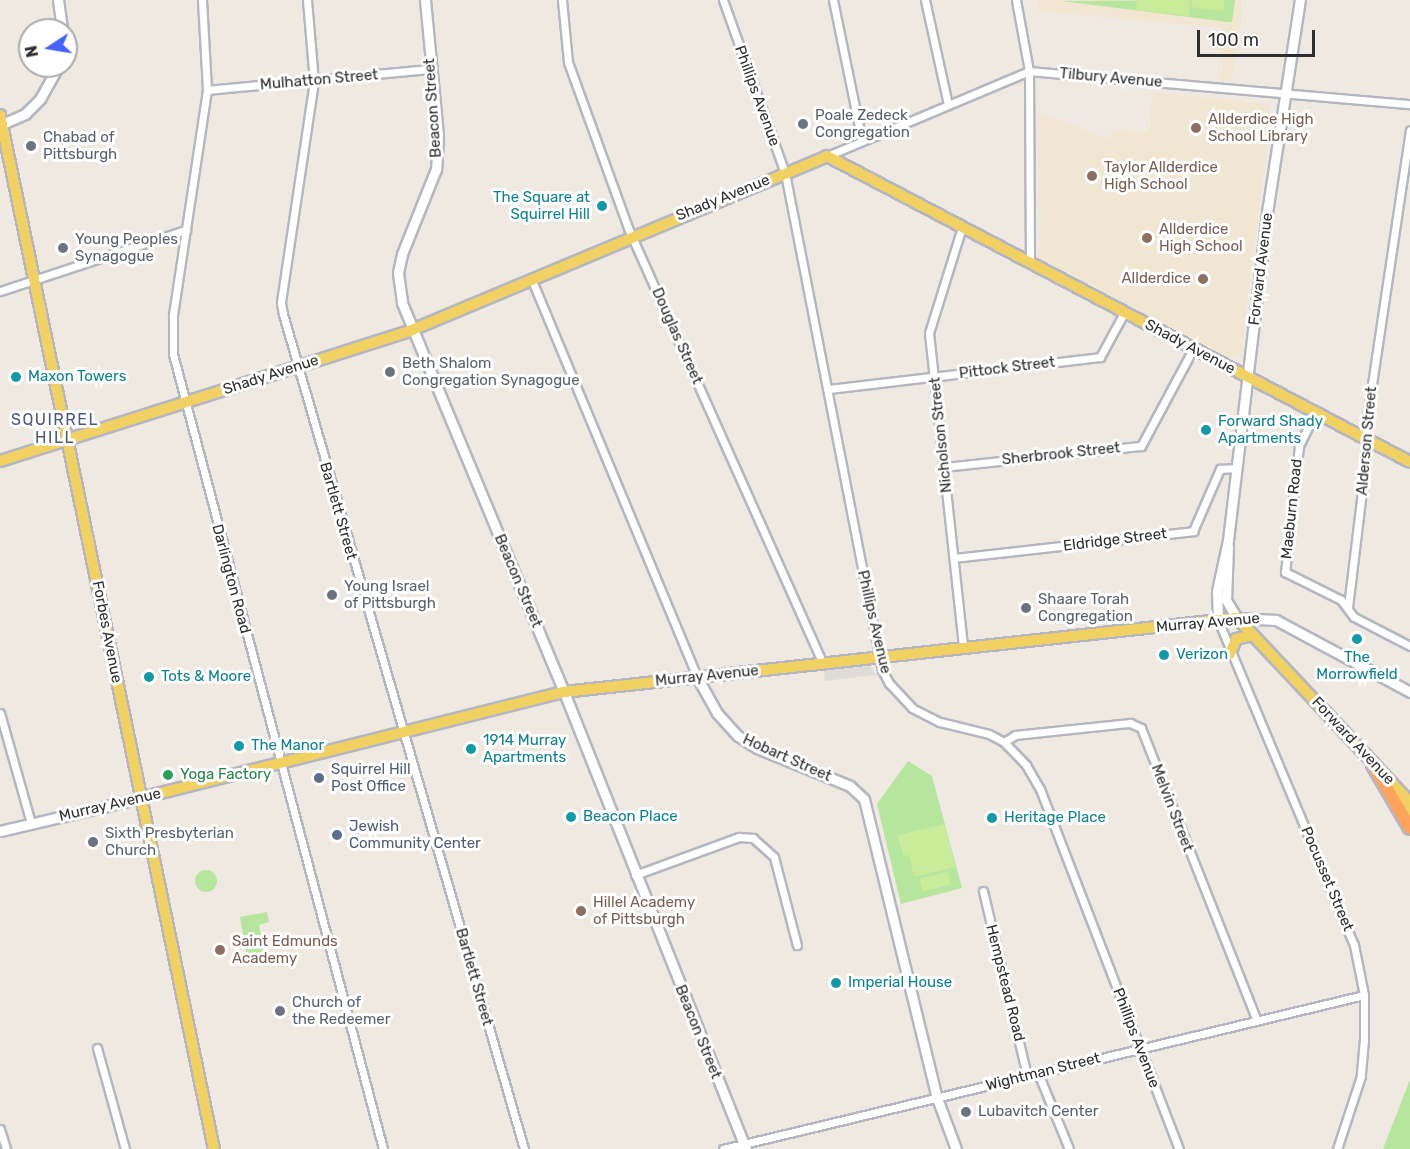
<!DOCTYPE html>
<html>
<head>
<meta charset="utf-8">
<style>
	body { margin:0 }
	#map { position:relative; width:1410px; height:1149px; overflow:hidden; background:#efe9e1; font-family:Rubik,sans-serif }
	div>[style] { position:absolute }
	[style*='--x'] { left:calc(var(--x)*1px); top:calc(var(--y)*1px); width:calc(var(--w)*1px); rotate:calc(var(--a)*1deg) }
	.education>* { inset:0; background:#f0e6d1 }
	.green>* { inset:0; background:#b6e59e }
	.round { border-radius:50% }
	.pitch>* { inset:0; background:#c9ec9a; transform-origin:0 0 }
	.plaza>* { inset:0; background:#dfdcd8 }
	.roads { filter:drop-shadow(2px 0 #b4b7c1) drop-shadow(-2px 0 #b4b7c1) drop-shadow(0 2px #b4b7c1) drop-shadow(0 -2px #b4b7c1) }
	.street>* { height:7px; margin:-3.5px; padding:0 3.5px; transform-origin:3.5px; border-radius:3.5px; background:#fff }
	.secondary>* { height:9px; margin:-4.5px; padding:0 4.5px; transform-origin:4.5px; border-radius:4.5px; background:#fff }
	.primary>* { height:10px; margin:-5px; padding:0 5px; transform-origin:5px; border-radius:5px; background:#f2d163 }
	.highway>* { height:12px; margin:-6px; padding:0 6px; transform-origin:6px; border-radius:6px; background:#ffa35c }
	.dots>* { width:16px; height:16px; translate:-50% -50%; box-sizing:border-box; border:3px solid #fff; border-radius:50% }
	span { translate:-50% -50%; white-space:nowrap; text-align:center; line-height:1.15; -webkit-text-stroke:6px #fff; paint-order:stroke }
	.street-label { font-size:15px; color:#2e2e2e }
	.worship-label { font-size:15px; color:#5b616d }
	.left { translate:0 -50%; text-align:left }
	.education-label { font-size:15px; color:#785e54 }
	.right { translate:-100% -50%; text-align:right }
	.culture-label { font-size:15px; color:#0d838f }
	.service-label { font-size:15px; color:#4e5e75 }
	.leisure-label { font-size:15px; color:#27864d }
	.neighbourhood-label { font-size:16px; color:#4d5680; letter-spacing:1.5px }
	.north { position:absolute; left:18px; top:18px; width:60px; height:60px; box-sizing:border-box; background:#fff; border:2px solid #ababab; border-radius:50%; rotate:258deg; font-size:16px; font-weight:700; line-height:24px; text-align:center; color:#2e2e2e }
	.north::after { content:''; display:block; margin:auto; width:21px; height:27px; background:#4264fb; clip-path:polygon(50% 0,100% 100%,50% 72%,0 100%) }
	.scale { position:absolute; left:1197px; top:30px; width:118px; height:27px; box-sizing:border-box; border:3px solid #2e2e2e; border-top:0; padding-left:8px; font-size:18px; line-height:21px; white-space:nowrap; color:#2e2e2e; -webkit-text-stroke:4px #fff; paint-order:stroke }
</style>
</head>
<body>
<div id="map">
	<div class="education">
		<div style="clip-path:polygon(1038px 0,1244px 0,1232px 81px,1219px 80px,1223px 28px,1039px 11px)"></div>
		<div style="clip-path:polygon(1153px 92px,1268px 104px,1271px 111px,1241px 353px,1230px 358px,1039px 257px,1038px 112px,1110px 139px,1111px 130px,1148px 133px)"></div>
	</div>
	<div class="green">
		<div style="clip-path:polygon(1235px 0,1232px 22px,1228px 22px,1062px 1px)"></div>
		<div style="clip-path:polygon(908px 761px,932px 776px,962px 888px,901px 904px,877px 804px)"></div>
		<div class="round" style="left:195px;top:870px;width:22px;height:22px"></div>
		<div style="clip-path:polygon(267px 912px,269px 922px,259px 925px,265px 956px,247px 956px,240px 917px)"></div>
		<div style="clip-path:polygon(1410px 1080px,1410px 1149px,1383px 1149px,1402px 1100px)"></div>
	</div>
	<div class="pitch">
		<div style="clip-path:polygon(1137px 0,1190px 0,1189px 16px,1136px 10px)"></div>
		<div style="clip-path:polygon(1192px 0,1225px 0,1223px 11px,1191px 7px)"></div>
		<div style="clip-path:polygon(945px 824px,955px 867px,914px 877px,909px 855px,903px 856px,898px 835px)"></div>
		<div style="left:948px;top:872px;width:13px;height:29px;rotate:77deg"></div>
	</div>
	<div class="plaza">
		<div style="clip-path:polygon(870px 666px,876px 675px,825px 681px,824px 670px)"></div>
	</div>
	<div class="roads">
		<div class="street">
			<div style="--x:202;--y:0;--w:90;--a:86.8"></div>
			<div style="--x:207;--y:90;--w:228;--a:98.6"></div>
			<div style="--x:173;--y:315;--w:39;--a:90"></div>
			<div style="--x:173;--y:354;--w:822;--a:75.2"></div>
			<div style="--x:307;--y:0;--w:81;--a:85.1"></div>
			<div style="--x:314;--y:81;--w:224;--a:98.5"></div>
			<div style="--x:281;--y:303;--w:11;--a:80"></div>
			<div style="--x:283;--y:314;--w:869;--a:73.9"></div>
			<div style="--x:562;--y:0;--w:62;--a:84.5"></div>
			<div style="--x:568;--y:62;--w:177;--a:70.1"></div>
			<div style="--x:628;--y:228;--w:477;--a:65.9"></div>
			<div style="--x:723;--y:0;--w:184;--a:70.3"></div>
			<div style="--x:785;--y:173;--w:506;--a:78.96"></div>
			<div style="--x:882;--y:670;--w:15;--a:62"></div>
			<div style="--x:889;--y:683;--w:34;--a:47"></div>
			<div style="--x:912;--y:708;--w:31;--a:27"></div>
			<div style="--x:940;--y:722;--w:50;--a:13.8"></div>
			<div style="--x:989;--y:734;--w:17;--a:28"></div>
			<div style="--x:1004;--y:742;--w:32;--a:46"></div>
			<div style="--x:1026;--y:765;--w:28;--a:60"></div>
			<div style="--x:1040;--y:789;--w:386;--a:68.9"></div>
			<div style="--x:833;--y:0;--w:144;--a:78.4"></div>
			<div style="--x:925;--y:0;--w:107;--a:77.6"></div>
			<div style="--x:1016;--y:0;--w:72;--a:79.6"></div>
			<div style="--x:1029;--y:71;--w:192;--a:89.7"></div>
			<div style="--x:207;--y:90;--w:225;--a:-5.4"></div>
			<div style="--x:827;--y:156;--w:219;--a:-22.8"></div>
			<div style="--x:1029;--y:71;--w:382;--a:5"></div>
			<div style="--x:962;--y:227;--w:111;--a:107.3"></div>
			<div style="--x:929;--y:333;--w:317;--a:83.8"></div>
			<div style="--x:531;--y:278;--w:432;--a:67.4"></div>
			<div style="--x:0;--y:291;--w:196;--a:-18.2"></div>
			<div style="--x:828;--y:389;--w:274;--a:-6.7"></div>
			<div style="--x:1100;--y:357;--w:50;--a:-61.4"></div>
			<div style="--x:1315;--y:413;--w:37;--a:116"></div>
			<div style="--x:1299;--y:446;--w:127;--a:96.3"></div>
			<div style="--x:1285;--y:572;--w:63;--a:26.6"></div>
			<div style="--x:1341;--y:600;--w:21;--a:53"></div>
			<div style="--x:1354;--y:617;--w:63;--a:27.4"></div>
			<div style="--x:944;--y:467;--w:198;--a:-6.1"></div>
			<div style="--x:1141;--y:446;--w:110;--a:-61.8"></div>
			<div style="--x:954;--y:558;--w:241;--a:-6.4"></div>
			<div style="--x:1193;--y:531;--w:68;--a:-66.5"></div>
			<div style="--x:1220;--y:469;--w:17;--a:-3"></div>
			<div style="--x:1348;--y:607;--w:157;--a:-83.1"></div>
			<div style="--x:1367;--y:451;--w:20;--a:-96"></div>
			<div style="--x:1365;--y:431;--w:304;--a:-81.5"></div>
			<div style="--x:1218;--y:620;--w:352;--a:67.3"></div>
			<div style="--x:1354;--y:945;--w:51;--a:78.7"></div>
			<div style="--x:1364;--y:995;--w:44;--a:90"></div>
			<div style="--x:1364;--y:1039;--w:37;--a:95"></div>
			<div style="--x:1361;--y:1076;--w:77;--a:108.2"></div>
			<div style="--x:0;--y:713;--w:114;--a:74.3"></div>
			<div style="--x:1004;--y:742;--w:13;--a:-32"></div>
			<div style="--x:1015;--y:735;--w:116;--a:-6"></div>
			<div style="--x:1130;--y:723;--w:12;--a:24"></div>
			<div style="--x:1141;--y:728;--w:313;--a:68.4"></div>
			<div style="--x:635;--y:875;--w:111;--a:-20.1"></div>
			<div style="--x:739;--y:837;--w:14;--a:4"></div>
			<div style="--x:753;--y:838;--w:28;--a:42"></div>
			<div style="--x:774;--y:857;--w:91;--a:75.4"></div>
			<div style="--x:983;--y:891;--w:189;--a:76.6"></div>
			<div style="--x:97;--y:1048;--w:105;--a:74.5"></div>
			<div style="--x:1038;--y:1073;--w:82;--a:67.8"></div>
			<div style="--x:0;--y:1129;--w:21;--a:73"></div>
			<div style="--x:723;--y:1149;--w:659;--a:-13.51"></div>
		</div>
		<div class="secondary">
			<div style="--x:58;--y:0;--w:30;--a:82"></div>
			<div style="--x:425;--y:0;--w:136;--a:84.5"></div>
			<div style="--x:438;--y:135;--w:34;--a:93"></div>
			<div style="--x:436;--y:169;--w:92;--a:111.8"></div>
			<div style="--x:402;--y:254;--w:19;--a:102"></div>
			<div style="--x:398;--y:273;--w:30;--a:82"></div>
			<div style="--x:402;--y:303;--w:421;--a:67.4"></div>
			<div style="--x:564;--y:692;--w:492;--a:68.3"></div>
			<div style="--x:0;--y:125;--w:27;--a:-24"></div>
			<div style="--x:25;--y:114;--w:21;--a:-45"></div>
			<div style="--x:40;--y:99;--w:38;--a:-61"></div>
			<div style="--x:1228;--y:546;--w:54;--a:92.1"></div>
			<div style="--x:1226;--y:600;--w:21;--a:59"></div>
			<div style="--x:1237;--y:618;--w:39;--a:3"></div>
			<div style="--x:1276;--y:620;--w:152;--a:28.2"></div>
			<div style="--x:1218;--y:620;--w:29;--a:-92"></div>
			<div style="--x:1217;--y:591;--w:52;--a:-77.8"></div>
			<div style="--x:1228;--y:540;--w:336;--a:-83.2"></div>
			<div style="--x:1268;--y:206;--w:208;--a:-81.2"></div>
			<div style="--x:697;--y:677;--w:41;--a:60.9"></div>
			<div style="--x:717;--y:713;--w:31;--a:48"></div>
			<div style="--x:738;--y:736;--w:22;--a:32"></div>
			<div style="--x:757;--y:748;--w:100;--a:22.2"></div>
			<div style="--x:850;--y:786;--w:19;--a:43"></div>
			<div style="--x:864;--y:799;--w:308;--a:76.3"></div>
			<div style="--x:937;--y:1098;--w:54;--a:69.6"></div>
			<div style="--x:0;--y:831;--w:145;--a:-13.2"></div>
		</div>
		<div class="primary">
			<div style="--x:0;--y:115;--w:1056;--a:78.31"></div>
			<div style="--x:0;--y:461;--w:432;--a:-17.6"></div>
			<div style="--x:412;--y:330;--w:450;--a:-22.7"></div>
			<div style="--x:827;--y:156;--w:658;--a:27.69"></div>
			<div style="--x:1230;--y:654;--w:16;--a:-68"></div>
			<div style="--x:1236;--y:639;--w:17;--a:-13"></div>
			<div style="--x:141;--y:798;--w:436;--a:-14.1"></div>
			<div style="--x:564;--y:692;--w:677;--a:-6.27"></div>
			<div style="--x:1237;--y:618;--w:253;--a:46.8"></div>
			<div style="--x:1398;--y:799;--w:20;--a:53"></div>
		</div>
		<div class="highway">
			<div style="--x:1373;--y:765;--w:73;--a:59.6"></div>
		</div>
	</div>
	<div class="dots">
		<div style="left:803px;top:124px;background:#6b7280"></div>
		<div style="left:1196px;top:128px;background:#8d6e63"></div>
		<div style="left:31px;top:146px;background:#6b7280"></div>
		<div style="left:1092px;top:176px;background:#8d6e63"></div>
		<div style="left:602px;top:206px;background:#0f9aa8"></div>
		<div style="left:1147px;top:238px;background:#8d6e63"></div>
		<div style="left:63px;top:248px;background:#6b7280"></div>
		<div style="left:1203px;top:279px;background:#8d6e63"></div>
		<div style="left:390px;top:372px;background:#6b7280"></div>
		<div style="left:16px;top:377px;background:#0f9aa8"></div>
		<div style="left:1206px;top:430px;background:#0f9aa8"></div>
		<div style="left:332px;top:595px;background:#6b7280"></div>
		<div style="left:1026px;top:608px;background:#6b7280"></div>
		<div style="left:1357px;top:639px;background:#0f9aa8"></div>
		<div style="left:1164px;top:655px;background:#0f9aa8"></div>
		<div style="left:149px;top:677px;background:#0f9aa8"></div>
		<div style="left:239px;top:746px;background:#0f9aa8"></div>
		<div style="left:471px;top:749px;background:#0f9aa8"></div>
		<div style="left:168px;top:775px;background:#2e9e5b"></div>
		<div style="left:319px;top:778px;background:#5c6f8a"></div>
		<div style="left:571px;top:817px;background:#0f9aa8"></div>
		<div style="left:992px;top:818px;background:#0f9aa8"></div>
		<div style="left:337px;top:835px;background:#5c6f8a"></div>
		<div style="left:93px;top:842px;background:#6b7280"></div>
		<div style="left:581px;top:911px;background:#8d6e63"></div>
		<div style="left:220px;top:950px;background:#8d6e63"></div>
		<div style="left:836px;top:983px;background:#0f9aa8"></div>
		<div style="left:280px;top:1011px;background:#6b7280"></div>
		<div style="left:966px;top:1112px;background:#6b7280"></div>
	</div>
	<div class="street-label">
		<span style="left:1111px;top:78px;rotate:5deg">Tilbury Avenue</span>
		<span style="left:319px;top:80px;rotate:-5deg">Mulhatton Street</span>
		<span style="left:757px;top:96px;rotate:70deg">Phillips Avenue</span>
		<span style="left:433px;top:108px;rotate:-94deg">Beacon Street</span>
		<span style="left:723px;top:198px;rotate:-22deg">Shady Avenue</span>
		<span style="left:1261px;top:269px;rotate:-83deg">Forward Avenue</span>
		<span style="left:677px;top:336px;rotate:66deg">Douglas Street</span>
		<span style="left:1190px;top:347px;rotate:28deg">Shady Avenue</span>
		<span style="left:1007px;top:368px;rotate:-7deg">Pittock Street</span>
		<span style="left:271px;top:375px;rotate:-18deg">Shady Avenue</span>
		<span style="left:941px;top:435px;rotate:-96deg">Nicholson Street</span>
		<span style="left:1367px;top:441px;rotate:-85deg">Alderson Street</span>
		<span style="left:1061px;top:454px;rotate:-6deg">Sherbrook Street</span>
		<span style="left:1292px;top:509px;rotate:-84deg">Maeburn Road</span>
		<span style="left:338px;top:511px;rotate:74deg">Bartlett Street</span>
		<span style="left:1115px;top:540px;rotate:-7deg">Eldridge Street</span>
		<span style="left:231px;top:579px;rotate:75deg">Darlington Road</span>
		<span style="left:518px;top:581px;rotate:67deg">Beacon Street</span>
		<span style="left:874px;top:622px;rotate:77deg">Phillips Avenue</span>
		<span style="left:1208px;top:623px;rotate:-5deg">Murray Avenue</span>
		<span style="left:107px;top:632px;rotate:79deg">Forbes Avenue</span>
		<span style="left:707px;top:676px;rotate:-6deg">Murray Avenue</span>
		<span style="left:1353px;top:741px;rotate:47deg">Forward Avenue</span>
		<span style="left:787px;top:758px;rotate:24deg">Hobart Street</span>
		<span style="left:110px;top:805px;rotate:-13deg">Murray Avenue</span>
		<span style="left:1172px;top:808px;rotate:69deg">Melvin Street</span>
		<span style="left:1327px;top:879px;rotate:67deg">Pocusset Street</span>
		<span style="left:474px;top:977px;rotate:74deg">Bartlett Street</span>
		<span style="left:1005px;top:983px;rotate:76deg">Hempstead Road</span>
		<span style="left:698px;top:1032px;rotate:68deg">Beacon Street</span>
		<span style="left:1136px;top:1038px;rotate:69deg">Phillips Avenue</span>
		<span style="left:1043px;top:1072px;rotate:-14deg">Wightman Street</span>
	</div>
	<div class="worship-label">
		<span class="left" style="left:815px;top:124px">Poale Zedeck<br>Congregation</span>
		<span class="left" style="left:43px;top:146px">Chabad of<br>Pittsburgh</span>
		<span class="left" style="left:75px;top:248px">Young Peoples<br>Synagogue</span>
		<span class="left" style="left:402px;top:372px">Beth Shalom<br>Congregation Synagogue</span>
		<span class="left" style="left:344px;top:595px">Young Israel<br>of Pittsburgh</span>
		<span class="left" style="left:1038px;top:608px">Shaare Torah<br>Congregation</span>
		<span class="left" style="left:105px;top:842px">Sixth Presbyterian<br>Church</span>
		<span class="left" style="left:292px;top:1011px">Church of<br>the Redeemer</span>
		<span class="left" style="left:978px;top:1112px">Lubavitch Center</span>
	</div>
	<div class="education-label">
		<span class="left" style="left:1208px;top:128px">Allderdice High<br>School Library</span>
		<span class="left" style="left:1104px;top:176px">Taylor Allderdice<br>High School</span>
		<span class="left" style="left:1159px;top:238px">Allderdice<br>High School</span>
		<span class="right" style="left:1191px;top:279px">Allderdice</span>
		<span class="left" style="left:593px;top:911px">Hillel Academy<br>of Pittsburgh</span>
		<span class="left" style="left:232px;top:950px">Saint Edmunds<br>Academy</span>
	</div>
	<div class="culture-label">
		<span class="right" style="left:590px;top:206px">The Square at<br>Squirrel Hill</span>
		<span class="left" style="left:28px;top:377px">Maxon Towers</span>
		<span class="left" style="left:1218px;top:430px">Forward Shady<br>Apartments</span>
		<span class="left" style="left:1176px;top:655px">Verizon</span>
		<span style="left:1357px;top:666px">The<br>Morrowfield</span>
		<span class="left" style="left:161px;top:677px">Tots &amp; Moore</span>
		<span class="left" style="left:483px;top:749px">1914 Murray<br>Apartments</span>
		<span class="left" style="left:251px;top:746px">The Manor</span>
		<span class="left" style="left:583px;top:817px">Beacon Place</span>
		<span class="left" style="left:1004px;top:818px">Heritage Place</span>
		<span class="left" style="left:848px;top:983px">Imperial House</span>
	</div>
	<div class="service-label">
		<span class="left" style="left:331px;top:778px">Squirrel Hill<br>Post Office</span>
		<span class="left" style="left:349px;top:835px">Jewish<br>Community Center</span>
	</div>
	<div class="leisure-label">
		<span class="left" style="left:180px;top:775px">Yoga Factory</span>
	</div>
	<div class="neighbourhood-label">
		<span style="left:55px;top:429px">SQUIRREL<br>HILL</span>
	</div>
	<div class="north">N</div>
	<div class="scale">100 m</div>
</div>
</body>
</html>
